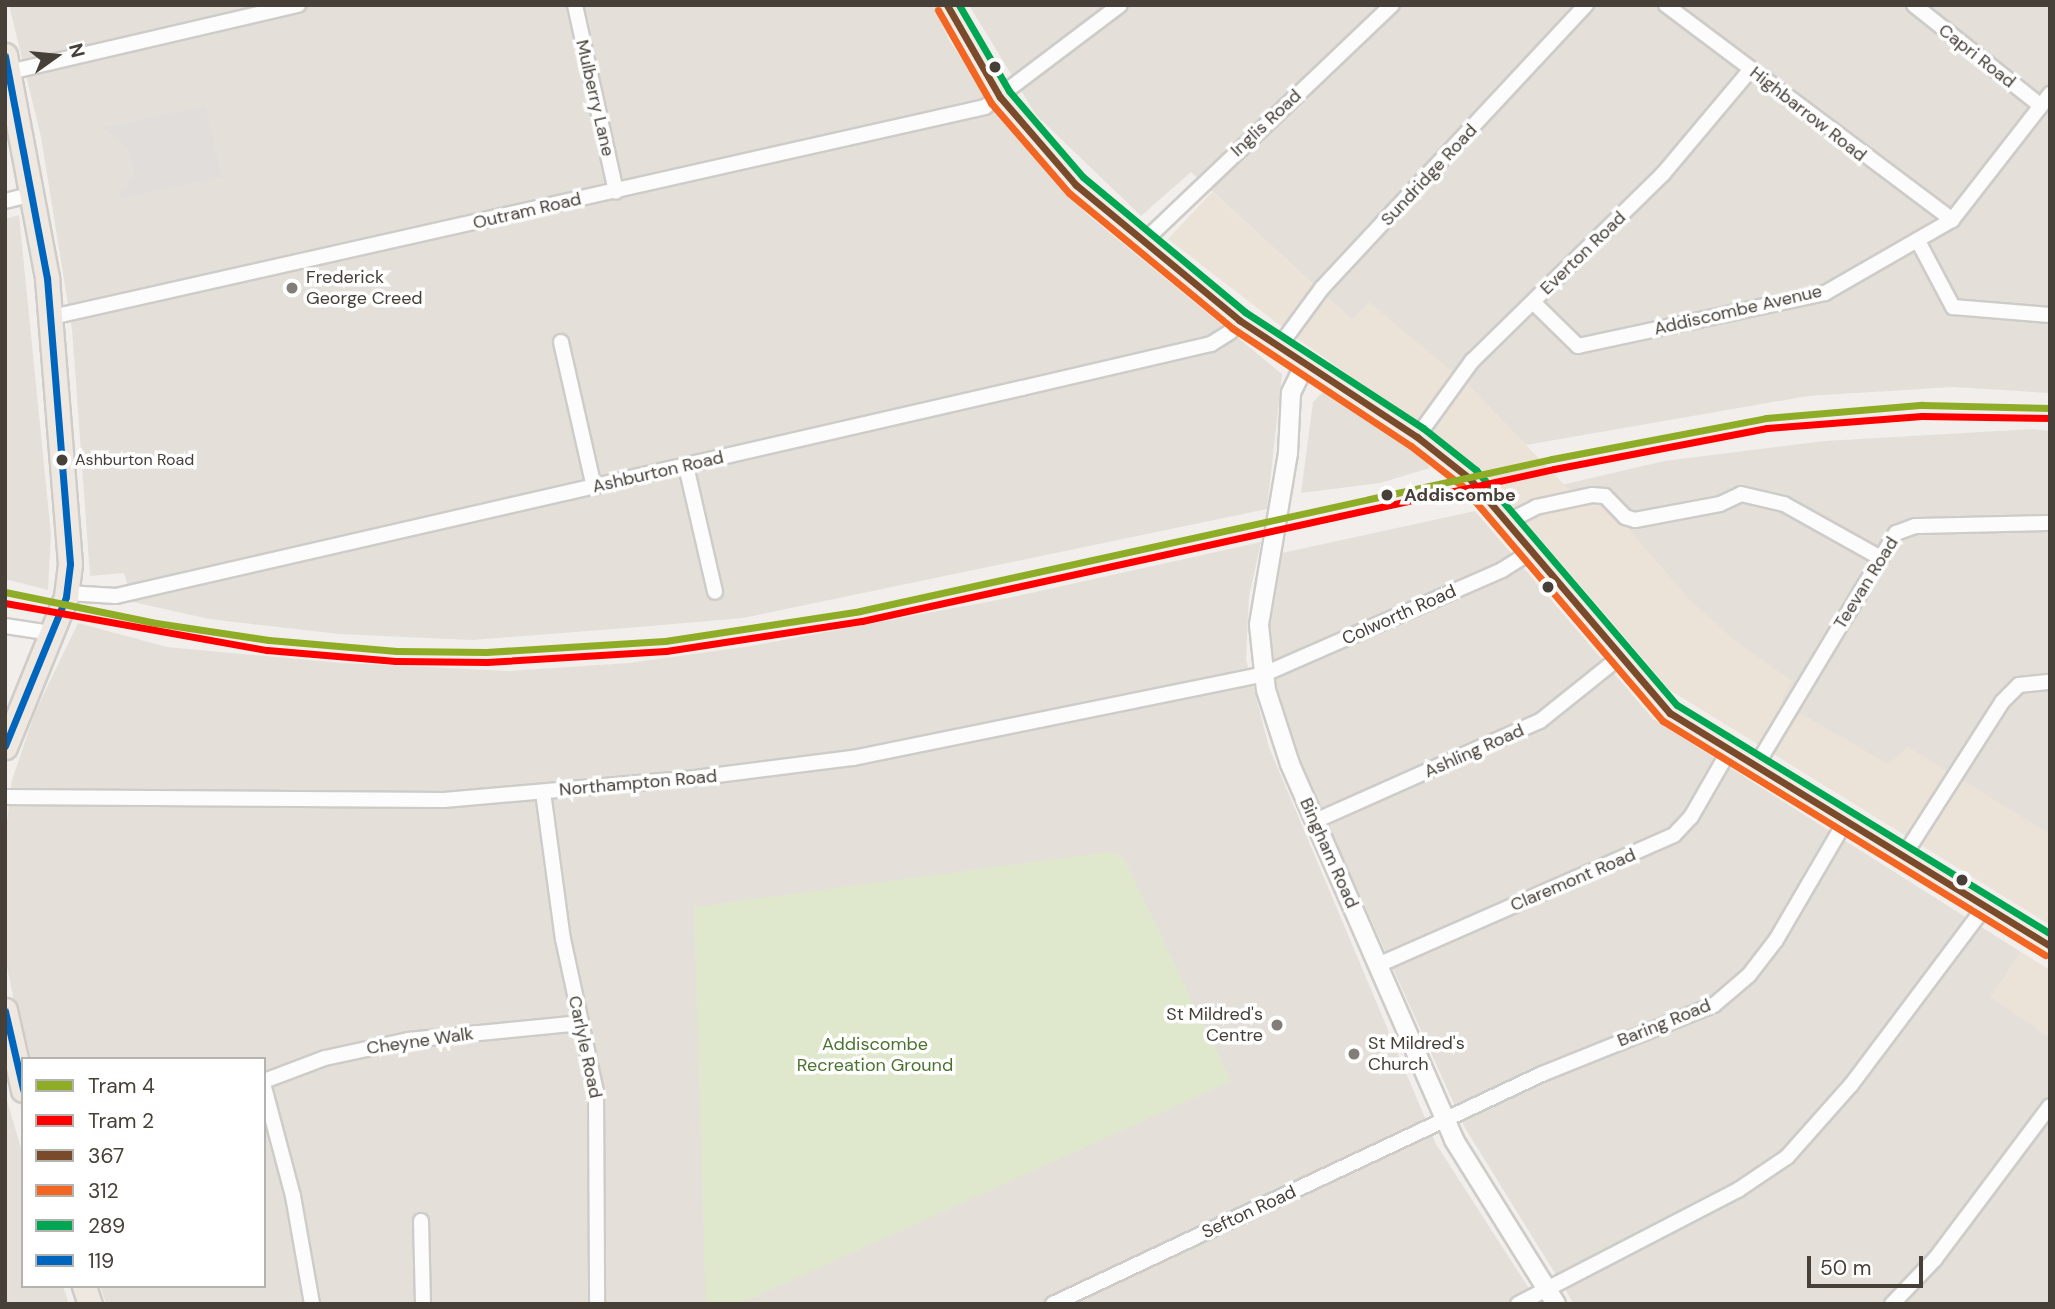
<!DOCTYPE html>
<html>
<head>
<meta charset="utf-8">
<style>
	body { margin:0 }
	#map { position:relative; width:2055px; height:1309px; overflow:hidden; background:#f1eeeb; font-family:"DM Sans",sans-serif }
	div>[style] { position:absolute }
	[style*='--x'] { left:calc(var(--x)*1px); top:calc(var(--y)*1px); width:calc(var(--w)*1px); rotate:calc(var(--a)*1deg) }
	.residential>* { inset:0; background:#e4e0d9 }
	.commercial>* { inset:0; background:#ebe2d8 }
	.green>* { inset:0; background:#dfe8cd }
	.parking>* { inset:0; background:#e0dddb }
	.roads { filter:drop-shadow(2px 0 #ceccc9) drop-shadow(-2px 0 #ceccc9) drop-shadow(0 2px #ceccc9) drop-shadow(0 -2px #ceccc9) }
	.minor>* { height:14px; margin:-7px; padding:0 7px; transform-origin:7px; border-radius:7px; background:#fdfcfc }
	.tertiary>* { height:18px; margin:-9px; padding:0 9px; transform-origin:9px; border-radius:9px; background:#fdfcfc }
	.primary>* { height:21px; margin:-10.5px; padding:0 10.5px; transform-origin:10.5px; border-radius:10.5px; background:#f0ece5 }
	.trunk>* { height:23px; margin:-11.5px; padding:0 11.5px; transform-origin:11.5px; border-radius:11.5px; background:#eee8e0 }
	.bus-1>* { height:7px; margin:-3.5px; padding:0 3.5px; transform-origin:3.5px; border-radius:3.5px; background:#7a4b2a }
	.bus-2>* { height:7px; margin:-3.5px; padding:0 3.5px; transform-origin:3.5px; border-radius:3.5px; background:#f26522 }
	.bus-3>* { height:7px; margin:-3.5px; padding:0 3.5px; transform-origin:3.5px; border-radius:3.5px; background:#00a651 }
	.bus-4>* { height:7px; margin:-3.5px; padding:0 3.5px; transform-origin:3.5px; border-radius:3.5px; background:#0065bd }
	.tram-1>* { height:7px; margin:-3.5px; padding:0 3.5px; transform-origin:3.5px; border-radius:3.5px; background:#8eac26 }
	.tram-2>* { height:7px; margin:-3.5px; padding:0 3.5px; transform-origin:3.5px; border-radius:3.5px; background:#f00 }
	.dots>* { width:19px; height:19px; translate:-50% -50%; box-sizing:border-box; border:4px solid #fff; border-radius:50% }
	span { translate:-50% -50%; white-space:nowrap; text-align:center; line-height:1.15; -webkit-text-stroke:7px #fff; paint-order:stroke }
	.bus-label { font-size:16px; color:#464038 }
	.left { translate:0 -50%; text-align:left }
	.street-label { font-size:18px; color:#464038 }
	.poi-label { font-size:18px; color:#464038 }
	.right { translate:-100% -50%; text-align:right }
	.stop-label { font-size:18px; color:#464038; font-weight:700 }
	.park-label { font-size:18px; color:#4b732f }
	.frame { position:absolute; inset:0; border:7px solid #464038; pointer-events:none }
	.legend { position:absolute; left:21px; top:1057px; width:245px; height:231px; box-sizing:border-box; background:#fff; border:2px solid #b5b3af; margin:0; padding:9px 12px; list-style:none; font-size:21px; color:#464038 }
	.legend li { display:flex; align-items:center; gap:14px; height:35px }
	.legend b { width:35px; border:2px solid #b5b3af }
	.north { position:absolute; left:21px; top:21px; width:70px; height:70px; -webkit-text-stroke:5px #fff; paint-order:stroke; rotate:75deg; font-size:19px; font-weight:700; line-height:28px; text-align:center; color:#464038 }
	.north::after { content:''; display:block; margin:auto; width:24px; height:32px; background:#464038; clip-path:polygon(50% 0,100% 100%,50% 72%,0 100%) }
	.scale { position:absolute; left:1807px; top:1256px; width:116px; height:32px; box-sizing:border-box; border:4px solid #464038; border-top:0; padding-left:9px; font-size:21px; line-height:24px; white-space:nowrap; color:#464038; -webkit-text-stroke:5px #fff; paint-order:stroke }
</style>
</head>
<body>
<div id="map">
	<div class="residential">
		<div style="clip-path:polygon(9px 5px,933px 5px,949px 40px,1016px 137px,1051px 176px,1089px 216px,1282px 374px,1267px 509px,743px 618px,639px 627px,472px 640px,339px 634px,209px 619px,133px 602px,124px 573px,90px 576px,72px 329px,41px 137px)"></div>
		<div style="clip-path:polygon(969px 5px,2050px 5px,2050px 393px,1953px 387px,1808px 396px,1526px 445px,1469px 386px,1369px 303px,1352px 320px,1191px 172px,1141px 216px,1036px 115px)"></div>
		<div style="clip-path:polygon(19px 215px,51px 535px,48px 590px,5px 579px,5px 219px)"></div>
		<div style="clip-path:polygon(1323px 392px,1424px 456px,1430px 468px,1380px 483px,1301px 493px,1313px 402px)"></div>
		<div style="clip-path:polygon(2033px 429px,2050px 431px,2050px 922px,1670px 690px,1510px 497px,1664px 461px,1825px 441px)"></div>
		<div style="clip-path:polygon(1475px 511px,1653px 719px,2021px 952px,1991px 997px,2050px 1037px,2050px 1304px,1574px 1304px,1465px 1128px,1292px 745px,1273px 690px,1266px 633px,1282px 553px)"></div>
		<div style="clip-path:polygon(1261px 542px,1249px 597px,1246px 659px,1269px 747px,1436px 1144px,1539px 1304px,106px 1304px,100px 1286px,264px 1286px,264px 1059px,26px 1059px,5px 957px,5px 838px,12px 780px,35px 712px,78px 623px,167px 647px,342px 663px,509px 671px,629px 663px,751px 646px,1003px 599px)"></div>
		<div style="clip-path:polygon(5px 1094px,23px 1155px,23px 1286px,63px 1286px,69px 1304px,5px 1304px)"></div>
	</div>
	<div class="commercial">
		<div style="clip-path:polygon(1212px 192px,1352px 320px,1369px 302px,1469px 386px,1584px 505px,1596px 501px,1608px 505px,1690px 600px,1734px 640px,1792px 681px,1781px 702px,1888px 764px,1908px 747px,2050px 834px,2050px 925px,1670px 690px,1480px 468px,1291px 334px,1168px 239px)"></div>
		<div style="clip-path:polygon(2021px 952px,2050px 970px,2050px 1037px,1991px 997px)"></div>
	</div>
	<div class="green">
		<div style="clip-path:polygon(1109px 852px,1123px 857px,1231px 1081px,739px 1304px,706px 1304px,694px 907px)"></div>
	</div>
	<div class="parking">
		<div style="clip-path:polygon(205px 106px,222px 177px,117px 199px,134px 175px,128px 149px,103px 128px)"></div>
	</div>
	<div class="roads">
		<div class="minor">
			<div style="--x:575;--y:5;--w:191;--a:77.6"></div>
			<div style="--x:1666;--y:5;--w:358;--a:36.9"></div>
			<div style="--x:1914;--y:5;--w:162;--a:38.5"></div>
			<div style="--x:9;--y:72;--w:297;--a:-13.1"></div>
			<div style="--x:5;--y:201;--w:30;--a:-14"></div>
			<div style="--x:1918;--y:241;--w:75;--a:62.1"></div>
			<div style="--x:1953;--y:307;--w:97;--a:4.7"></div>
			<div style="--x:1142;--y:243;--w:345;--a:-43.6"></div>
			<div style="--x:1533;--y:302;--w:63;--a:44.4"></div>
			<div style="--x:1578;--y:346;--w:253;--a:-12.1"></div>
			<div style="--x:1825;--y:293;--w:146;--a:-29.9"></div>
			<div style="--x:1952;--y:220;--w:160;--a:-52.1"></div>
			<div style="--x:52;--y:317;--w:956;--a:-12.68"></div>
			<div style="--x:985;--y:107;--w:169;--a:-37.1"></div>
			<div style="--x:561;--y:342;--w:149;--a:77.2"></div>
			<div style="--x:1278;--y:348;--w:74;--a:-53.7"></div>
			<div style="--x:1322;--y:288;--w:387;--a:-47"></div>
			<div style="--x:1417;--y:437;--w:94;--a:-54.1"></div>
			<div style="--x:1472;--y:361;--w:267;--a:-44.4"></div>
			<div style="--x:1663;--y:174;--w:137;--a:-50"></div>
			<div style="--x:686;--y:466;--w:129;--a:77"></div>
			<div style="--x:1509;--y:521;--w:30;--a:-27"></div>
			<div style="--x:1536;--y:507;--w:57;--a:-12.1"></div>
			<div style="--x:1592;--y:495;--w:13;--a:4"></div>
			<div style="--x:1605;--y:496;--w:29;--a:46"></div>
			<div style="--x:1625;--y:517;--w:10;--a:17"></div>
			<div style="--x:1635;--y:520;--w:86;--a:-10.7"></div>
			<div style="--x:1720;--y:504;--w:23;--a:-25"></div>
			<div style="--x:1741;--y:494;--w:44;--a:13.1"></div>
			<div style="--x:1784;--y:504;--w:109;--a:29.2"></div>
			<div style="--x:67;--y:593;--w:49;--a:3.5"></div>
			<div style="--x:116;--y:596;--w:930;--a:-12.93"></div>
			<div style="--x:1022;--y:388;--w:194;--a:-13.1"></div>
			<div style="--x:1211;--y:344;--w:22;--a:-32"></div>
			<div style="--x:1230;--y:332;--w:15;--a:-53"></div>
			<div style="--x:5;--y:626;--w:47;--a:8.7"></div>
			<div style="--x:1756;--y:766;--w:272;--a:-59"></div>
			<div style="--x:1896;--y:533;--w:20;--a:-20"></div>
			<div style="--x:1915;--y:526;--w:135;--a:-1.3"></div>
			<div style="--x:543;--y:792;--w:148;--a:82.3"></div>
			<div style="--x:563;--y:939;--w:156;--a:77.8"></div>
			<div style="--x:596;--y:1091;--w:213;--a:89.7"></div>
			<div style="--x:5;--y:797;--w:439;--a:0.4"></div>
			<div style="--x:444;--y:800;--w:243;--a:-5"></div>
			<div style="--x:686;--y:779;--w:168;--a:-7.2"></div>
			<div style="--x:853;--y:758;--w:417;--a:-11.5"></div>
			<div style="--x:1262;--y:675;--w:262;--a:-23.6"></div>
			<div style="--x:1502;--y:570;--w:36;--a:-32"></div>
			<div style="--x:1315;--y:821;--w:246;--a:-24"></div>
			<div style="--x:1540;--y:721;--w:102;--a:-38.7"></div>
			<div style="--x:1903;--y:857;--w:184;--a:-57.4"></div>
			<div style="--x:2002;--y:702;--w:24;--a:-45"></div>
			<div style="--x:2019;--y:685;--w:31;--a:-6"></div>
			<div style="--x:1378;--y:965;--w:323;--a:-23.7"></div>
			<div style="--x:1674;--y:835;--w:25;--a:-47"></div>
			<div style="--x:1691;--y:817;--w:76;--a:-60.1"></div>
			<div style="--x:264;--y:1081;--w:65;--a:-20.7"></div>
			<div style="--x:325;--y:1058;--w:85;--a:-12.2"></div>
			<div style="--x:408;--y:1040;--w:174;--a:-5.6"></div>
			<div style="--x:264;--y:1087;--w:113;--a:75.1"></div>
			<div style="--x:293;--y:1196;--w:110;--a:80"></div>
			<div style="--x:421;--y:1221;--w:83;--a:88.6"></div>
			<div style="--x:1053;--y:1304;--w:540;--a:-25.19"></div>
			<div style="--x:1542;--y:1074;--w:185;--a:-21.9"></div>
			<div style="--x:1714;--y:1005;--w:46;--a:-40.6"></div>
			<div style="--x:1749;--y:975;--w:44;--a:-52.4"></div>
			<div style="--x:1776;--y:940;--w:139;--a:-59.7"></div>
			<div style="--x:1518;--y:1304;--w:248;--a:-27.4"></div>
			<div style="--x:1738;--y:1190;--w:59;--a:-34"></div>
			<div style="--x:1787;--y:1157;--w:96;--a:-48.4"></div>
			<div style="--x:1851;--y:1085;--w:221;--a:-53.1"></div>
			<div style="--x:1892;--y:1304;--w:62;--a:-46.3"></div>
			<div style="--x:1935;--y:1259;--w:191;--a:-53.1"></div>
		</div>
		<div class="tertiary">
			<div style="--x:1304;--y:366;--w:30;--a:116"></div>
			<div style="--x:1291;--y:393;--w:60;--a:92.9"></div>
			<div style="--x:1288;--y:453;--w:174;--a:99.6"></div>
			<div style="--x:1259;--y:625;--w:65;--a:83.9"></div>
			<div style="--x:1266;--y:690;--w:78;--a:72"></div>
			<div style="--x:1290;--y:764;--w:410;--a:66.4"></div>
			<div style="--x:1454;--y:1140;--w:193;--a:58.1"></div>
		</div>
		<div class="primary">
			<div style="--x:947;--y:5;--w:106;--a:60.1"></div>
			<div style="--x:1000;--y:97;--w:116;--a:49.2"></div>
			<div style="--x:1076;--y:185;--w:212;--a:39.6"></div>
			<div style="--x:1239;--y:320;--w:213;--a:33.3"></div>
			<div style="--x:1417;--y:437;--w:66;--a:38.3"></div>
			<div style="--x:1469;--y:478;--w:309;--a:49.5"></div>
			<div style="--x:1670;--y:713;--w:446;--a:31.5"></div>
		</div>
		<div class="trunk">
			<div style="--x:5;--y:55;--w:227;--a:79.3"></div>
			<div style="--x:47;--y:278;--w:287;--a:85.4"></div>
			<div style="--x:70;--y:564;--w:33;--a:97"></div>
			<div style="--x:66;--y:597;--w:162;--a:112.1"></div>
			<div style="--x:5;--y:1010;--w:82;--a:77.3"></div>
			<div style="--x:84;--y:1286;--w:19;--a:72"></div>
		</div>
	</div>
	<div class="bus-1">
		<div style="--x:947;--y:5;--w:106;--a:60.1"></div>
		<div style="--x:1000;--y:97;--w:116;--a:49.2"></div>
		<div style="--x:1076;--y:185;--w:212;--a:39.6"></div>
		<div style="--x:1239;--y:320;--w:213;--a:33.3"></div>
		<div style="--x:1417;--y:437;--w:66;--a:38.3"></div>
		<div style="--x:1469;--y:478;--w:309;--a:49.5"></div>
		<div style="--x:1670;--y:713;--w:446;--a:31.5"></div>
	</div>
	<div class="bus-2">
		<div style="--x:938;--y:10;--w:107;--a:60.3"></div>
		<div style="--x:991;--y:103;--w:119;--a:49.1"></div>
		<div style="--x:1069;--y:193;--w:212;--a:39.6"></div>
		<div style="--x:1232;--y:328;--w:214;--a:33.4"></div>
		<div style="--x:1411;--y:446;--w:65;--a:38.1"></div>
		<div style="--x:1462;--y:486;--w:309;--a:49.5"></div>
		<div style="--x:1663;--y:721;--w:448;--a:31.5"></div>
	</div>
	<div class="bus-3">
		<div style="--x:959;--y:5;--w:99;--a:59.8"></div>
		<div style="--x:1009;--y:91;--w:113;--a:49.3"></div>
		<div style="--x:1083;--y:177;--w:211;--a:39.8"></div>
		<div style="--x:1245;--y:312;--w:212;--a:33.1"></div>
		<div style="--x:1423;--y:428;--w:68;--a:38.4"></div>
		<div style="--x:1476;--y:470;--w:309;--a:49.5"></div>
		<div style="--x:1677;--y:705;--w:438;--a:31.5"></div>
	</div>
	<div class="bus-4">
		<div style="--x:5;--y:56;--w:226;--a:79.3"></div>
		<div style="--x:47;--y:278;--w:287;--a:85.4"></div>
		<div style="--x:70;--y:564;--w:33;--a:97"></div>
		<div style="--x:66;--y:597;--w:161;--a:112.3"></div>
		<div style="--x:5;--y:1011;--w:80;--a:77"></div>
	</div>
	<div class="tram-1">
		<div style="--x:5;--y:592;--w:154;--a:11.6"></div>
		<div style="--x:156;--y:623;--w:114;--a:8.6"></div>
		<div style="--x:269;--y:640;--w:128;--a:4.9"></div>
		<div style="--x:397;--y:651;--w:89;--a:0.6"></div>
		<div style="--x:486;--y:652;--w:179;--a:-3.5"></div>
		<div style="--x:665;--y:641;--w:197;--a:-8.7"></div>
		<div style="--x:860;--y:611;--w:708;--a:-12.39"></div>
		<div style="--x:1552;--y:459;--w:218;--a:-10.8"></div>
		<div style="--x:1766;--y:418;--w:157;--a:-4.8"></div>
		<div style="--x:1922;--y:405;--w:128;--a:1.3"></div>
	</div>
	<div class="tram-2">
		<div style="--x:5;--y:603;--w:266;--a:10.2"></div>
		<div style="--x:267;--y:650;--w:129;--a:4.9"></div>
		<div style="--x:396;--y:661;--w:91;--a:0.6"></div>
		<div style="--x:487;--y:662;--w:179;--a:-3.5"></div>
		<div style="--x:666;--y:651;--w:198;--a:-8.7"></div>
		<div style="--x:862;--y:621;--w:708;--a:-12.39"></div>
		<div style="--x:1554;--y:469;--w:217;--a:-10.9"></div>
		<div style="--x:1767;--y:428;--w:155;--a:-4.4"></div>
		<div style="--x:1922;--y:416;--w:128;--a:0.9"></div>
	</div>
	<div class="dots">
		<div style="left:995px;top:67px;background:#464038"></div>
		<div style="left:292px;top:288px;background:#827d77"></div>
		<div style="left:62px;top:460px;background:#464038"></div>
		<div style="left:1387px;top:495px;background:#464038"></div>
		<div style="left:1548px;top:587px;background:#464038"></div>
		<div style="left:1962px;top:880px;background:#464038"></div>
		<div style="left:1277px;top:1025px;background:#827d77"></div>
		<div style="left:1354px;top:1054px;background:#827d77"></div>
	</div>
	<div class="bus-label">
		<span class="left" style="left:75px;top:460px">Ashburton Road</span>
	</div>
	<div class="street-label">
		<span style="left:1977px;top:56px;rotate:38deg">Capri Road</span>
		<span style="left:595px;top:98px;rotate:77deg">Mulberry Lane</span>
		<span style="left:1808px;top:114px;rotate:38deg">Highbarrow Road</span>
		<span style="left:1266px;top:123px;rotate:-43deg">Inglis Road</span>
		<span style="left:1429px;top:175px;rotate:-47deg">Sundridge Road</span>
		<span style="left:527px;top:211px;rotate:-13deg">Outram Road</span>
		<span style="left:1583px;top:253px;rotate:-44deg">Everton Road</span>
		<span style="left:1738px;top:310px;rotate:-13deg">Addiscombe Avenue</span>
		<span style="left:658px;top:472px;rotate:-13deg">Ashburton Road</span>
		<span style="left:1866px;top:583px;rotate:-58deg">Teevan Road</span>
		<span style="left:1399px;top:615px;rotate:-24deg">Colworth Road</span>
		<span style="left:1474px;top:751px;rotate:-24deg">Ashling Road</span>
		<span style="left:638px;top:783px;rotate:-5deg">Northampton Road</span>
		<span style="left:1329px;top:853px;rotate:66deg">Bingham Road</span>
		<span style="left:1573px;top:880px;rotate:-23deg">Claremont Road</span>
		<span style="left:1664px;top:1023px;rotate:-22deg">Baring Road</span>
		<span style="left:420px;top:1041px;rotate:-8deg">Cheyne Walk</span>
		<span style="left:585px;top:1047px;rotate:78deg">Carlyle Road</span>
		<span style="left:1249px;top:1212px;rotate:-25deg">Sefton Road</span>
	</div>
	<div class="poi-label">
		<span class="left" style="left:306px;top:288px">Frederick<br>George Creed</span>
		<span class="right" style="left:1263px;top:1025px">St Mildred's<br>Centre</span>
		<span class="left" style="left:1368px;top:1054px">St Mildred's<br>Church</span>
	</div>
	<div class="stop-label">
		<span class="left" style="left:1404px;top:495px">Addiscombe</span>
	</div>
	<div class="park-label">
		<span style="left:875px;top:1055px">Addiscombe<br>Recreation Ground</span>
	</div>
	<div class="frame"></div>
	<ul class="legend">
	<li><b style="height:9px;background:#8eac26"></b>Tram 4</li>
	<li><b style="height:9px;background:#f00"></b>Tram 2</li>
	<li><b style="height:9px;background:#7a4b2a"></b>367</li>
	<li><b style="height:9px;background:#f26522"></b>312</li>
	<li><b style="height:9px;background:#00a651"></b>289</li>
	<li><b style="height:9px;background:#0065bd"></b>119</li>
	</ul>
	<div class="north">N</div>
	<div class="scale">50 m</div>
</div>
</body>
</html>
